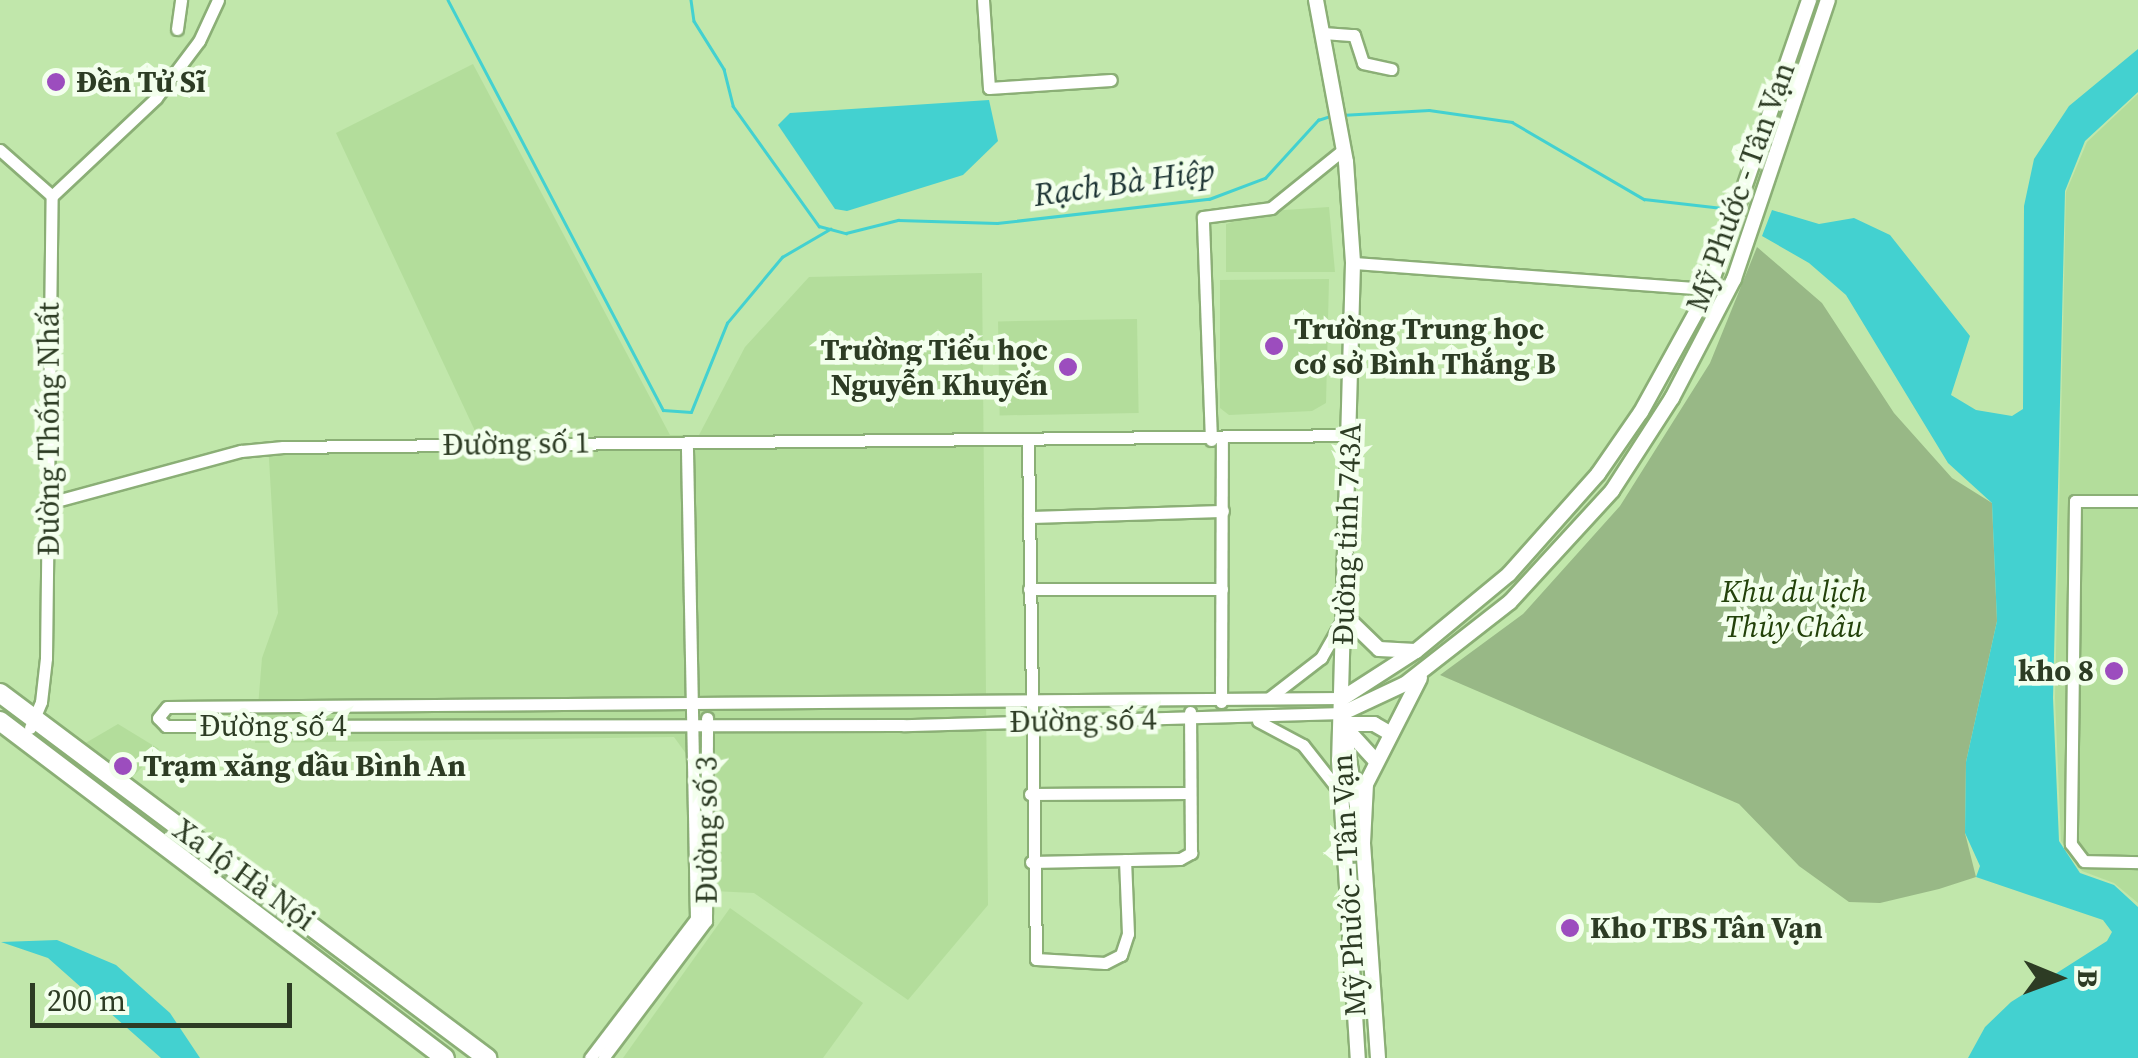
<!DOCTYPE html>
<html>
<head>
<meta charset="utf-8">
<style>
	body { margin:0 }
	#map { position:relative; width:2138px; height:1058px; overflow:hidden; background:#c1e7ab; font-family:"Source Serif 4",serif }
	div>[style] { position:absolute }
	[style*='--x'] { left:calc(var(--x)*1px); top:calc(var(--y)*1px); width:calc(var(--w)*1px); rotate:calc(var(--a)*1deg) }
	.built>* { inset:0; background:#b3dd9b; transform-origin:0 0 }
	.green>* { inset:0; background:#98b886 }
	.water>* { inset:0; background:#43d1d0 }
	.stream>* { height:2.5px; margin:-1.25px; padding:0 1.25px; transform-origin:1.25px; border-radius:1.25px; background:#43d1d0 }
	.roads { filter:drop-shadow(2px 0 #8baf76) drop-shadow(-2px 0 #8baf76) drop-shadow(0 2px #8baf76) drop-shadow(0 -2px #8baf76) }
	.minor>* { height:11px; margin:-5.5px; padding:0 5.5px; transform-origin:5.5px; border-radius:5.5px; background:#fff }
	.major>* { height:14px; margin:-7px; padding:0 7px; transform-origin:7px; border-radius:7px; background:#fff }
	.highway>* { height:18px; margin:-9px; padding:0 9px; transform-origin:9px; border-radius:9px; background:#fff }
	.dots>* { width:28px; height:28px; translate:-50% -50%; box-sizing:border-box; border:5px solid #f3ffed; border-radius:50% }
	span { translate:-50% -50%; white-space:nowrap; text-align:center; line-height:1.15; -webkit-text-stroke:9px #f3ffed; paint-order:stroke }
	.poi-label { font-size:30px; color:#2d3c24; font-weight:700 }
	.left { translate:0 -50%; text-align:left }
	.right { translate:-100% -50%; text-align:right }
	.street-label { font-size:30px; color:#2d3c24 }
	.park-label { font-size:30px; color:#23420a; font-style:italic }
	.water-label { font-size:32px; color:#1b3232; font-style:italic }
	.north { position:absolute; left:2008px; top:928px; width:100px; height:100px; -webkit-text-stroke:8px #f3ffed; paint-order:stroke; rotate:91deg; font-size:28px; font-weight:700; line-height:40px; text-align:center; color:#2d3c24 }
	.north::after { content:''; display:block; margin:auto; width:35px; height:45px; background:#2d3c24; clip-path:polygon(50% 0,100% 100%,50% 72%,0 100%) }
	.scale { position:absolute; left:30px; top:983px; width:262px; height:45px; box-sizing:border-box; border:5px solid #2d3c24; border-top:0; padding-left:12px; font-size:30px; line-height:35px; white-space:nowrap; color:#2d3c24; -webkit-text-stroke:8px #f3ffed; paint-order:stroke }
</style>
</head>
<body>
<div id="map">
	<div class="built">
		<div style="clip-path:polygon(473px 64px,670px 435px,699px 435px,745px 347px,809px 277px,982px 273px,988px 905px,908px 1000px,754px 893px,693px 890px,687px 755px,674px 737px,255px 743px,262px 658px,278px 613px,268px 442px,459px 442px,476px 433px,336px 133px)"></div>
		<div style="clip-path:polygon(2138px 94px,2138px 903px,2114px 883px,2082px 871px,2061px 841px,2055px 698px,2066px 192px,2087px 142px)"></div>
		<div style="clip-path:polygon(1329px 207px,1335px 272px,1226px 272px,1226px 224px,1269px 211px)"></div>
		<div style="clip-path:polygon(1329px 279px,1326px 403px,1312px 411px,1229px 415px,1220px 408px,1220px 280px)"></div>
		<div style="left:1137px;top:319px;width:94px;height:139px;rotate:89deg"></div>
		<div style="clip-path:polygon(118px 724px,159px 749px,127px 783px,77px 748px)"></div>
		<div style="clip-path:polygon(730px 908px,863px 1003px,823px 1058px,623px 1058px)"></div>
	</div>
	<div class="green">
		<div style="clip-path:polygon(1757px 247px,1822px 303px,1894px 413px,1952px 478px,1992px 503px,1997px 621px,1966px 762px,1965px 833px,1976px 877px,1939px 889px,1880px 903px,1849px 902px,1799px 866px,1739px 804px,1440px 675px,1523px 614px,1620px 506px,1710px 363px)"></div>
	</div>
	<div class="water">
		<div style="clip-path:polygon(2138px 49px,2138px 92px,2085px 141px,2065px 191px,2053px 698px,2059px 841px,2080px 873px,2114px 885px,2138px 907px,2138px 1058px,1968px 1058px,1985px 1027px,2011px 1002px,2107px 941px,2112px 932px,2103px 920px,1976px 877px,1980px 866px,1965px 833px,1966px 762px,1997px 621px,1992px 503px,1948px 463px,1846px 295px,1809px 263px,1762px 236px,1772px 210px,1819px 224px,1854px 218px,1890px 235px,1970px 336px,1951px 395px,1976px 410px,2012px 416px,2023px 409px,2024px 206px,2034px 159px,2069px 106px)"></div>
		<div style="clip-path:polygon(989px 100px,998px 141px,963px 175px,847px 211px,835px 209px,778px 125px,790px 113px)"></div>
		<div style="clip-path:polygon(57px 940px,116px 965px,170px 1013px,200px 1058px,161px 1058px,48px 958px,1px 942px)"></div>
	</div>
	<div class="stream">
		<div style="--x:448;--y:0;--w:463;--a:62.3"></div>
		<div style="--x:663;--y:410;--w:28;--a:4"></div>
		<div style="--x:691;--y:412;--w:96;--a:-68"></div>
		<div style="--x:727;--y:323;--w:86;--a:-50.2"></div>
		<div style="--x:782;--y:257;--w:56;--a:-30.3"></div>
		<div style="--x:691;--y:0;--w:21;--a:82"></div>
		<div style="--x:694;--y:21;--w:57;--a:58"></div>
		<div style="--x:724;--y:69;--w:38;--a:76"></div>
		<div style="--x:733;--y:106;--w:148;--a:54.4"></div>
		<div style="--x:819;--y:226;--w:28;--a:15"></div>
		<div style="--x:846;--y:233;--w:54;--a:-14"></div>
		<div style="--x:898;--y:220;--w:99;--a:1.7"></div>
		<div style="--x:997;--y:223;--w:213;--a:-6.5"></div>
		<div style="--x:1209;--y:199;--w:60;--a:-20.6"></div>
		<div style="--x:1265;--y:178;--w:79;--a:-47.6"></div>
		<div style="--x:1318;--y:120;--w:16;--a:-18"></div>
		<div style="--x:1341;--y:115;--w:88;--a:-3.3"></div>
		<div style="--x:1429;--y:110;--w:84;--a:8.2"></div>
		<div style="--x:1512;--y:122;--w:153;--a:30.3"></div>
		<div style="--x:1644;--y:199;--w:87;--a:6.6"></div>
	</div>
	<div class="roads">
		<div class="minor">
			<div style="--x:983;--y:0;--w:88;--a:86.1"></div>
			<div style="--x:989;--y:88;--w:122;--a:-3.8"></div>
			<div style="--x:177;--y:29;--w:29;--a:-82"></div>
			<div style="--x:1323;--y:33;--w:31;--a:4"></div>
			<div style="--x:1354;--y:35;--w:29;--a:72"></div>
			<div style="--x:1363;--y:63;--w:29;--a:12"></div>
			<div style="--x:0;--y:150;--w:69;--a:41.5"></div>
			<div style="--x:52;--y:196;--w:143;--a:-43.3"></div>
			<div style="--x:156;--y:98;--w:71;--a:-53"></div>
			<div style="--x:199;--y:41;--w:45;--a:-65.1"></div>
			<div style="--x:1353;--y:263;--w:357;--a:4.2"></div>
			<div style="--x:1211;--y:440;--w:223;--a:-92.1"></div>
			<div style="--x:1203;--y:217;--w:69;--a:-7.5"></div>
			<div style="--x:1271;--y:208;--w:94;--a:-38.9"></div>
			<div style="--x:1028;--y:442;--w:517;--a:89.11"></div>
			<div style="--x:1036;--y:959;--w:69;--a:3.3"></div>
			<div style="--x:1105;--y:963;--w:18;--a:-27"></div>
			<div style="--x:1121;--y:955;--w:22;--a:-72"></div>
			<div style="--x:1128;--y:934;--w:74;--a:-92.3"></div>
			<div style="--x:2138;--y:501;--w:63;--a:180"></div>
			<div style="--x:2075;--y:501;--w:343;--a:90.7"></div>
			<div style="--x:2071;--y:844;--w:21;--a:53"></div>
			<div style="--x:2084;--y:861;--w:54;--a:1.1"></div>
			<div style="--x:49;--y:503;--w:199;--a:-15.2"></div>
			<div style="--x:241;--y:451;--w:42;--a:-5.4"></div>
			<div style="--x:283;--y:447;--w:1068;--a:-0.64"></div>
			<div style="--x:1029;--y:517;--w:194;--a:-1.8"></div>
			<div style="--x:1029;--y:589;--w:193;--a:0"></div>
			<div style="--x:1269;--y:698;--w:66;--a:-37.6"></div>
			<div style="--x:1321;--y:658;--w:40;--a:-60.3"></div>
			<div style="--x:1221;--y:702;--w:262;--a:-89.8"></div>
			<div style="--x:1343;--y:713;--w:440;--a:178.4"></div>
			<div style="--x:903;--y:725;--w:713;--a:179.92"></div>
			<div style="--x:190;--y:726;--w:24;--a:180"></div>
			<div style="--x:166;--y:726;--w:11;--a:-135"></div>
			<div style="--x:158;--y:718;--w:14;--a:-51"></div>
			<div style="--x:167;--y:707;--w:1176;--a:-0.44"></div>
			<div style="--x:1258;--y:721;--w:51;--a:28.1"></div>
			<div style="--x:1303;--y:745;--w:60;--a:51.8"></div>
			<div style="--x:30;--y:728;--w:28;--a:-67"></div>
			<div style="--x:41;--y:702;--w:44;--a:-83.5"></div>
			<div style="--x:46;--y:658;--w:462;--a:-89.3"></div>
			<div style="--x:1030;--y:794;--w:158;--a:-0.4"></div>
			<div style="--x:1031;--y:862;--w:149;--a:-1.2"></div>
			<div style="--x:1180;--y:859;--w:13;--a:-29"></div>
			<div style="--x:1191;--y:853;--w:141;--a:-90.4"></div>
			<div style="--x:590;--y:1058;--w:175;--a:-52.7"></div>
			<div style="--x:696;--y:919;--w:477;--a:-91.1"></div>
			<div style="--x:603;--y:1058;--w:171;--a:-53.1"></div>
			<div style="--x:706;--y:921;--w:203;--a:-89.7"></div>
		</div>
		<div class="major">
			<div style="--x:1316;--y:0;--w:165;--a:79.5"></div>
			<div style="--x:1346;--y:162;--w:101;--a:86"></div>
			<div style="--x:1353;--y:263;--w:497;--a:91.6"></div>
			<div style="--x:1339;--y:760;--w:299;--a:86.4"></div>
			<div style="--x:1346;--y:617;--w:46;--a:44.1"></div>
			<div style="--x:1379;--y:649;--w:36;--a:3"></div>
			<div style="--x:1343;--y:698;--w:87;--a:-32.8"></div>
			<div style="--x:1416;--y:651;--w:121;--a:-39.6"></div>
			<div style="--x:1509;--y:574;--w:134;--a:-48.3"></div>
			<div style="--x:1598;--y:474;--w:75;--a:-55.3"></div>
			<div style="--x:1641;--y:412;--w:141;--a:-61.1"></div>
			<div style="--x:1709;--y:289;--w:306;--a:-70.9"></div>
			<div style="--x:1343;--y:713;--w:68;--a:-25.1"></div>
			<div style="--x:1405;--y:684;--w:133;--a:-38"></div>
			<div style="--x:1510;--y:602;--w:151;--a:-47.4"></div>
			<div style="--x:1612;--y:491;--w:111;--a:-57.2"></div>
			<div style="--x:1672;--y:398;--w:134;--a:-62.5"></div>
			<div style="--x:1734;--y:279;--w:294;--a:-71.4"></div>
			<div style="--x:1343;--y:724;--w:31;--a:0"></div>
			<div style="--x:1374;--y:724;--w:16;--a:30"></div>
			<div style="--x:1343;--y:725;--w:46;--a:47.6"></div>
			<div style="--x:1345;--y:736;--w:83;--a:80.3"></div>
			<div style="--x:1378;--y:1058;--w:216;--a:-94"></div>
			<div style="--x:1363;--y:843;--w:59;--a:-87.1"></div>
			<div style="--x:1366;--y:784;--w:119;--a:-63"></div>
		</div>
		<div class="highway">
			<div style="--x:0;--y:693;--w:609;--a:36.85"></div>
			<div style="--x:0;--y:721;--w:558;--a:37.14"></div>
		</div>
	</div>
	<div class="dots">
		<div style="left:56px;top:82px;background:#9c4dbe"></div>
		<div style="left:1274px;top:346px;background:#9c4dbe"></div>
		<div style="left:1068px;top:367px;background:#9c4dbe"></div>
		<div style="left:2114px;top:671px;background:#9c4dbe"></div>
		<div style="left:123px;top:766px;background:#9c4dbe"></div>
		<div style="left:1570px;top:928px;background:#9c4dbe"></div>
	</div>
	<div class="poi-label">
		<span class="left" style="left:76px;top:82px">Đền Tử Sĩ</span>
		<span class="left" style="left:1294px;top:346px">Trường Trung học<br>cơ sở Bình Thắng B</span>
		<span class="right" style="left:1048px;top:367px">Trường Tiểu học<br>Nguyễn Khuyến</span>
		<span class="right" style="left:2094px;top:671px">kho 8</span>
		<span class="left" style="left:143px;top:766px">Trạm xăng dầu Bình An</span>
		<span class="left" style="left:1590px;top:928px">Kho TBS Tân Vạn</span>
	</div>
	<div class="street-label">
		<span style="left:1741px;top:187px;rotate:-70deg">Mỹ Phước - Tân Vạn</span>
		<span style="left:49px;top:429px;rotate:-90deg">Đường Thống Nhất</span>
		<span style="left:516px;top:444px;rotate:-1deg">Đường số 1</span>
		<span style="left:1347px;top:534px;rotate:-88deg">Đường tỉnh 743A</span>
		<span style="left:1083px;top:721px;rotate:-1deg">Đường số 4</span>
		<span style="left:273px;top:726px">Đường số 4</span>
		<span style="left:707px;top:830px;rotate:-90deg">Đường số 3</span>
		<span style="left:244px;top:875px;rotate:36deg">Xa lộ Hà Nội</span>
		<span style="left:1349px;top:885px;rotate:-93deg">Mỹ Phước - Tân Vạn</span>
	</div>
	<div class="park-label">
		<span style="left:1794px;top:609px">Khu du lịch<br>Thủy Châu</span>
	</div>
	<div class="water-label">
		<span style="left:1124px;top:183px;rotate:-8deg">Rạch Bà Hiệp</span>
	</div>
	<div class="north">B</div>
	<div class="scale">200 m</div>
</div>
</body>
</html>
